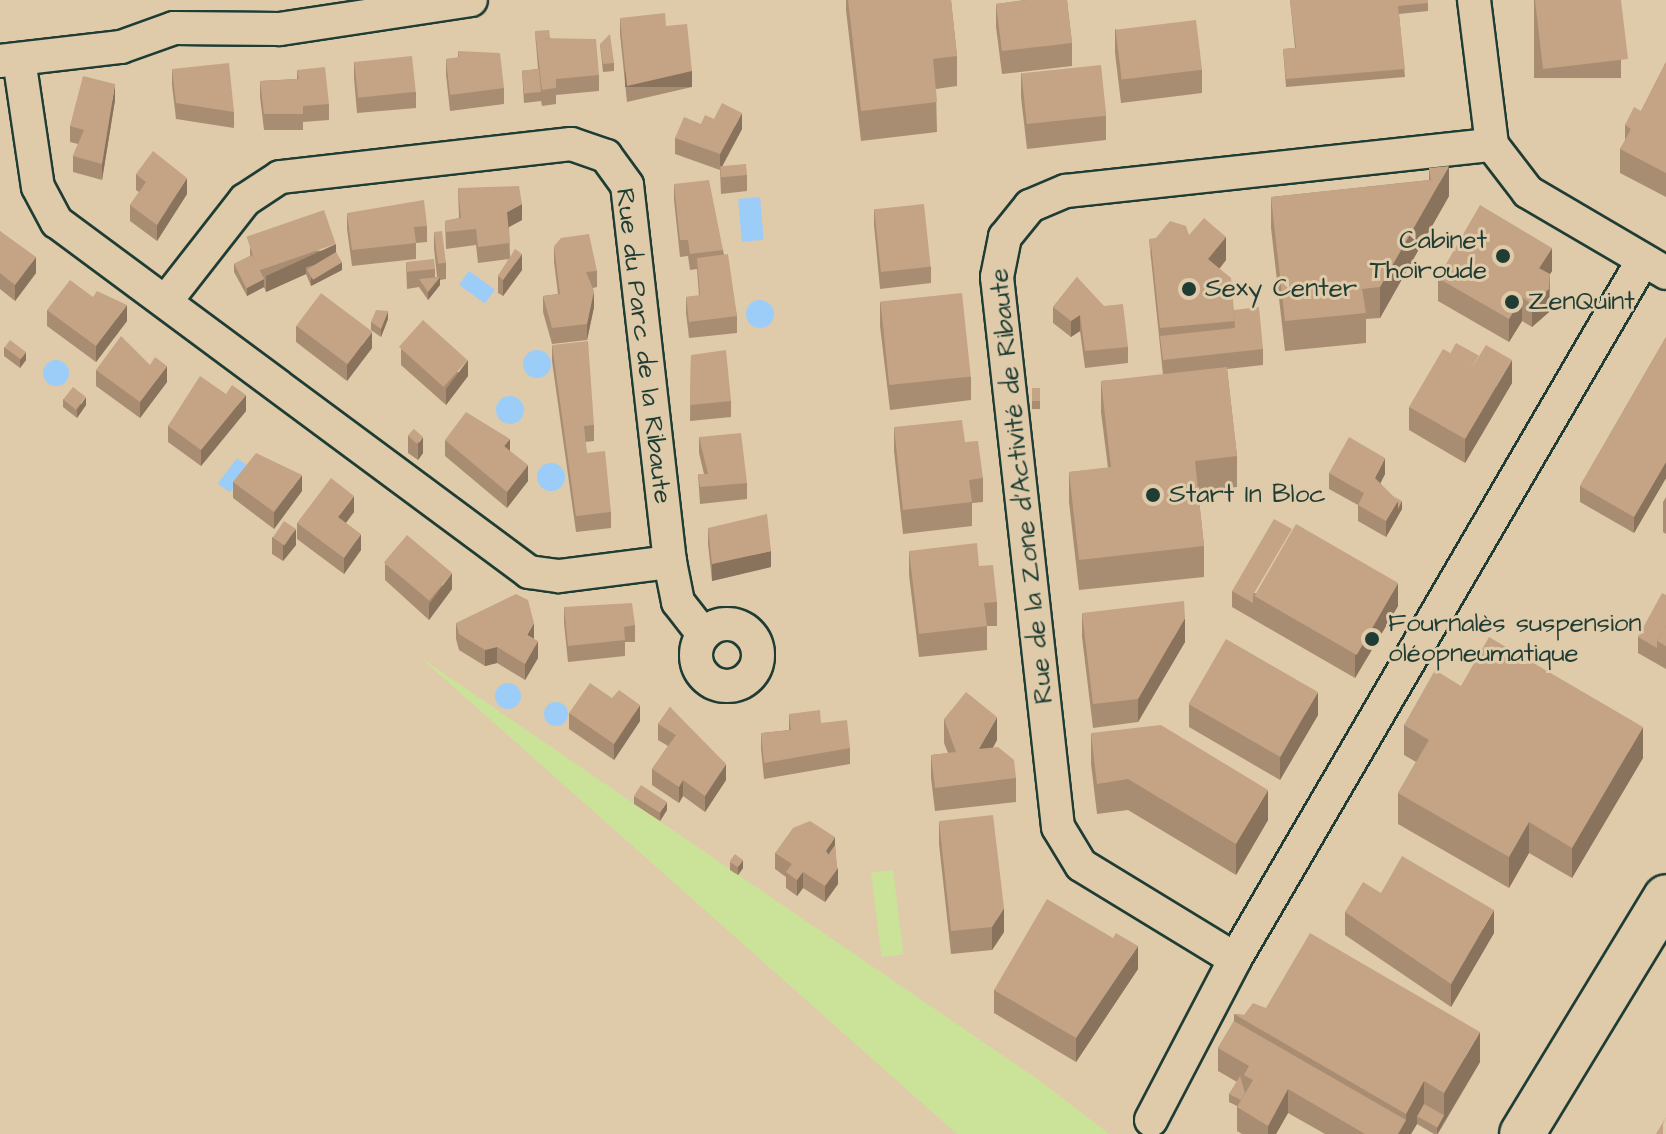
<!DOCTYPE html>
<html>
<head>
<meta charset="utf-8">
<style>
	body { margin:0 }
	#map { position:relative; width:1666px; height:1134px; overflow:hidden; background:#dfcbaa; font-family:"Architects Daughter",sans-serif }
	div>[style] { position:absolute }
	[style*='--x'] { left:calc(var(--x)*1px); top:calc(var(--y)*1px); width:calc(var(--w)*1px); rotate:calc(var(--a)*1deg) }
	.green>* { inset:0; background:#cbe399; transform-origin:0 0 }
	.water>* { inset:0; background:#9bcdf8; transform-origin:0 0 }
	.round { border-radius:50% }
	.roads { filter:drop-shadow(2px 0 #1f3d34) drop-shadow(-2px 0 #1f3d34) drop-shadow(0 2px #1f3d34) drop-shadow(0 -2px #1f3d34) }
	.minor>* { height:32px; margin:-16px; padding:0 16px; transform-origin:16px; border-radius:16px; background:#dfcbaa }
	.minor>.ring { margin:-16px; padding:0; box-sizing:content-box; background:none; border:32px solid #dfcbaa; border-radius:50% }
	.secondary>* { height:44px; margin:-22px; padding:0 22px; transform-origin:22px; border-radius:22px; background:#dfcbaa }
	.wall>* { inset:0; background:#a98d72; transform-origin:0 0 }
	.shaded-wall>* { inset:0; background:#89735d; transform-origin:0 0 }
	.building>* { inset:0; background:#c4a485; transform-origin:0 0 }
	.dots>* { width:22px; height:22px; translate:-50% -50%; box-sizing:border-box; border:4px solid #dfcbaa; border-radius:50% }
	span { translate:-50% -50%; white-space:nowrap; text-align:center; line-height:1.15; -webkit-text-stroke:6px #dfcbaa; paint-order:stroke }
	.poi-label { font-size:26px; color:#1f3d34 }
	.right { translate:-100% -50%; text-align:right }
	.left { translate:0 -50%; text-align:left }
	.street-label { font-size:26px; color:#1f3d34 }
</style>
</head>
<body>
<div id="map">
	<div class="green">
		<div style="clip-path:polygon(421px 658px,1040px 1081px,1109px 1134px,957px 1134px)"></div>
		<div style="left:893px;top:870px;width:85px;height:22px;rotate:83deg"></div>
	</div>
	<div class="water">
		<div style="left:760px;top:197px;width:43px;height:22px;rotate:85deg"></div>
		<div style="left:469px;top:271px;width:32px;height:17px;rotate:36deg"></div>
		<div class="round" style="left:746px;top:300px;width:28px;height:28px"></div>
		<div class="round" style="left:523px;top:350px;width:28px;height:28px"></div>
		<div class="round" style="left:43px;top:360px;width:26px;height:26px"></div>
		<div class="round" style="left:496px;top:396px;width:28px;height:28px"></div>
		<div style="left:237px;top:458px;width:15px;height:32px;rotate:37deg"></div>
		<div class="round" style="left:537px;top:463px;width:28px;height:28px"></div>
		<div class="round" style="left:495px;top:683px;width:26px;height:26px"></div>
		<div class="round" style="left:544px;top:702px;width:24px;height:24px"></div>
	</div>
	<div class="roads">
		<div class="minor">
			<div style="--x:1474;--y:0;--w:146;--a:82.9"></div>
			<div style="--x:19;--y:59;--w:129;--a:81.6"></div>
			<div style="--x:38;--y:187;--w:40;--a:62"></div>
			<div style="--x:57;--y:222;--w:588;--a:36.56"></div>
			<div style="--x:529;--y:572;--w:30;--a:8"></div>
			<div style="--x:559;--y:576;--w:112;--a:-7.2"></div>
			<div style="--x:670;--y:562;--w:379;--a:-96.5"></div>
			<div style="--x:627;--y:185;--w:36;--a:-126"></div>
			<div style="--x:606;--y:156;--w:37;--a:-161"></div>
			<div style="--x:571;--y:144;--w:293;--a:173.5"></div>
			<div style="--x:280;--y:177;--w:42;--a:146.7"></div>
			<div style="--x:245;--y:200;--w:128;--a:128"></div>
			<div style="--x:0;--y:61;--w:122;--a:-6.6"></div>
			<div style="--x:121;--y:47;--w:56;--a:-19.7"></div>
			<div style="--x:174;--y:28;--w:106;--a:0.5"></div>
			<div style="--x:280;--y:29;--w:193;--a:-8.6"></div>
			<div style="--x:1643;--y:260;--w:809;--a:120.27"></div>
			<div style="--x:1235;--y:959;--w:180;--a:-148.6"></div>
			<div style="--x:1081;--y:865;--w:44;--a:-121.2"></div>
			<div style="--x:1058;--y:827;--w:553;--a:-96.33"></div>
			<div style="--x:997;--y:277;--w:41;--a:-78.7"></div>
			<div style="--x:1005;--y:237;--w:40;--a:-51"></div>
			<div style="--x:1030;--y:206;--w:39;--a:-23"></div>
			<div style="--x:1066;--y:191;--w:428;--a:-6.2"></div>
			<div style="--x:1492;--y:145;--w:59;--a:52.5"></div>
			<div style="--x:1528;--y:192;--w:160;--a:30.4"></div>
			<div style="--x:670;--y:562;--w:41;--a:78.7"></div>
			<div style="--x:678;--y:602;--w:41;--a:52"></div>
			<div class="ring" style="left:696px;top:624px;width:30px;height:30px"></div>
			<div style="--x:1151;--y:1120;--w:182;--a:-62.4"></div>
		</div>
		<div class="secondary">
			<div style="--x:1522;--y:1134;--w:277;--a:-58.7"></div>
		</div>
	</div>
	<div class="wall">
		<div style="clip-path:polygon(846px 0,951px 0,957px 56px,957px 86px,936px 89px,937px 132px,861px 141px,846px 10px)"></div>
		<div style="clip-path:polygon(1025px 0,1067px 0,1072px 43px,1072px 66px,1002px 74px,996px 27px,996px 4px)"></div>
		<div style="clip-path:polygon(1290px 0,1428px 0,1428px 11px,1399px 14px,1405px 77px,1286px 87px,1283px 49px,1295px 48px)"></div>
		<div style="left:1534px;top:0;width:87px;height:78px"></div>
		<div style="clip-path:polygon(620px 18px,666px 26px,692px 87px,627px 102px,620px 34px)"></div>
		<div style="clip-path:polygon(1115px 29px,1202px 70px,1202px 93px,1121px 103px,1115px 53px)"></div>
		<div style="clip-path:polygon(535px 31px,550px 38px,599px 75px,599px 91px,556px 95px,556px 104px,542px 106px,541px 101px,524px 103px,522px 71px,538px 69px)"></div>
		<div style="clip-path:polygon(600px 44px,614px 63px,614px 71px,603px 72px)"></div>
		<div style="clip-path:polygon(458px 51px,504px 88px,504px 104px,450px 111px,446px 75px,446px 59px,458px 58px)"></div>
		<div style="clip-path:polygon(354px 62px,416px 92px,416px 108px,357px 113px,354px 78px)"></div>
		<div style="clip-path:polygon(1666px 62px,1666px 197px,1620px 173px,1620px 149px,1625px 141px,1625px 125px,1641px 111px)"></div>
		<div style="clip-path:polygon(172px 69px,234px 112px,234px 128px,176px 119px,172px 85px)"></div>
		<div style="clip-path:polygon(297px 70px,329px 104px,329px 120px,303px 122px,303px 130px,264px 130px,260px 97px,260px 81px,297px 79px)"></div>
		<div style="clip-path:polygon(1021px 73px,1106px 116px,1106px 140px,1027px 149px,1021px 97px)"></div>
		<div style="clip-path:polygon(115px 100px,102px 180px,73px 172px,73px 156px,78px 144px,70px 142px,70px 126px)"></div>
		<div style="clip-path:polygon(714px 119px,742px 129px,722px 167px,747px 175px,747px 191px,721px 194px,720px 170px,675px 154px,675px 138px,701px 124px)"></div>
		<div style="clip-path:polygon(1429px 168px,1449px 196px,1380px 318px,1366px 319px,1366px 343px,1285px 351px,1271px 228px,1271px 197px,1429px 180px)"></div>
		<div style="clip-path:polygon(136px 174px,187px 194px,157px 241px,130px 221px,130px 205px,139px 192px,136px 190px)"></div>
		<div style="clip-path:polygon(674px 184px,723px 250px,737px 316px,737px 333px,689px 338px,686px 313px,686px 297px,699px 296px,697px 269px,690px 270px,688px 256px,680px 257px,674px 200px)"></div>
		<div style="clip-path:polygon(458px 188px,522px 220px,509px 227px,510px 257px,522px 270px,503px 296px,498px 293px,498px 276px,509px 259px,478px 263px,476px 245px,446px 249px,445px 221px,459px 218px)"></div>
		<div style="clip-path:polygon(874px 209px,931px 267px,931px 283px,880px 289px,874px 225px)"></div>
		<div style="clip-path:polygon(347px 213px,427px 226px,427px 242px,416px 243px,416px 259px,352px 266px,347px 229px)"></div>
		<div style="clip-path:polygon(0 231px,36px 273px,15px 301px,0 289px)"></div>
		<div style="clip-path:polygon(434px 232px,446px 263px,446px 279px,440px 280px,440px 285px,428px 300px,419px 287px,407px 289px,406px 263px,435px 269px,435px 277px,437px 277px,434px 248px)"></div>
		<div style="clip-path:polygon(1189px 235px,1226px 237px,1226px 260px,1219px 269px,1234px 310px,1263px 349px,1263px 365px,1227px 369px,1237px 456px,1237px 487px,1198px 491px,1204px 546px,1204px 577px,1079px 590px,1069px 502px,1069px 472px,1108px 468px,1101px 412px,1101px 381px,1163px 375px,1149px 239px)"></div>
		<div style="clip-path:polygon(250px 245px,336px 252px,342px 270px,311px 286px,306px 274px,266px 292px,264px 287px,247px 296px,234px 272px,234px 264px,250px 256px)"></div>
		<div style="clip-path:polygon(554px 246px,597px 271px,597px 287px,593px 288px,594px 307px,587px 340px,552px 344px,543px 312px,543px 296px,558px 294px,554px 262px)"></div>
		<div style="clip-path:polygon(1552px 271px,1550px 274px,1549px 312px,1532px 327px,1522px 321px,1509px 342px,1438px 301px,1438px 278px)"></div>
		<div style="clip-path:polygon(1077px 277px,1128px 347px,1128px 363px,1085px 368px,1080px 331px,1071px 337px,1053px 323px,1053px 307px)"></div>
		<div style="clip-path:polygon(880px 302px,971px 377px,971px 400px,890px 410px,880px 326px)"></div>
		<div style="clip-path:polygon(47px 310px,127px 321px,96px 362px,47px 326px)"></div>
		<div style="clip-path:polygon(388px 319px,381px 337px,371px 330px,371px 322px)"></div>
		<div style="clip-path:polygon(296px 326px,372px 348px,347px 381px,296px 342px)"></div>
		<div style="clip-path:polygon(1666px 337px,1666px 478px,1634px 533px,1580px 502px,1580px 486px)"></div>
		<div style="clip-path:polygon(552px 345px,594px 425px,594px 441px,585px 442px,587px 453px,611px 512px,611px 528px,576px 532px,552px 361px)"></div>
		<div style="clip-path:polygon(4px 347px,26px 360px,20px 368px,4px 356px)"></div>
		<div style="clip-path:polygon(401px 349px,468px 376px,446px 405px,401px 365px)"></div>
		<div style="clip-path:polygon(691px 355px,731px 401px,731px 417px,690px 421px)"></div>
		<div style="clip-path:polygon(96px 370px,167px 382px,140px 418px,96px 386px)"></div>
		<div style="clip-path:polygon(1512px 383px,1465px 463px,1409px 430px,1409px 407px)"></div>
		<div style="left:1032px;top:388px;width:8px;height:21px"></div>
		<div style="clip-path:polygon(226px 394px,246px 411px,201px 466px,168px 442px,168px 426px)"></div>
		<div style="clip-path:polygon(63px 399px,86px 405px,77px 418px,63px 407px)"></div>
		<div style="clip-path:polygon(894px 427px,965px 442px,983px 478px,983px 502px,972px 503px,972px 526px,903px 534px,894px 451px)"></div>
		<div style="clip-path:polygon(414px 429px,423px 453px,418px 460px,408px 453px,408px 436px)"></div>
		<div style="clip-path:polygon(699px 437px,747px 483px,747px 499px,700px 504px,698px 474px,704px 474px,699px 453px)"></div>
		<div style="clip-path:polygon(445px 440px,528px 481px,507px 508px,445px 456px)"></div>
		<div style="clip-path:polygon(1329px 473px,1385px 474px,1380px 483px,1402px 509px,1386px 537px,1358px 521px,1358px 505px,1329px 489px)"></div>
		<div style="clip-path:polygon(233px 482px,302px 491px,274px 529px,233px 498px)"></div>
		<div style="clip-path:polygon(1666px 497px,1666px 534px,1663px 532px,1663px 502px)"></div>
		<div style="clip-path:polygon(354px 512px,346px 523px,361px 550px,344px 574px,297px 539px,297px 523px)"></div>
		<div style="clip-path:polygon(708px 528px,771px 567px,712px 581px,708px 544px)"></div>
		<div style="clip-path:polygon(272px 537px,296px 545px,283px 561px,272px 554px)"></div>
		<div style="clip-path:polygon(909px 551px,997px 602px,997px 626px,987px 626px,987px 650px,919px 657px,909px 575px)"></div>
		<div style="clip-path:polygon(385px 564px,452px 589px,429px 620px,385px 580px)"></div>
		<div style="clip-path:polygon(1232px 591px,1398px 606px,1355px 678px,1232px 607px)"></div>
		<div style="clip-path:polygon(1666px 595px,1666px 669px,1638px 653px,1638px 637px)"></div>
		<div style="clip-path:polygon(564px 607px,635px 625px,635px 642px,625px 642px,625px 656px,568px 662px,564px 623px)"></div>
		<div style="clip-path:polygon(1082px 613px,1185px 642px,1138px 722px,1093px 728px,1082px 637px)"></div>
		<div style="clip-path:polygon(456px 623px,534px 639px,538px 658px,525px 680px,497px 663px,485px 666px,459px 650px,456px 639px)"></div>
		<div style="clip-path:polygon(1461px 686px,1643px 758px,1572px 878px,1529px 853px,1509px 888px,1398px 824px,1398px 793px,1416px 762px,1404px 755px,1404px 725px)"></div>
		<div style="clip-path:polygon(612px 698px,640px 721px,614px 760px,569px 729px,569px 713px)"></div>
		<div style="clip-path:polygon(1189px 704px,1318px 715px,1280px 780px,1189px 727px)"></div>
		<div style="clip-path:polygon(670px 707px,726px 780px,705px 812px,683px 796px,679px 803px,652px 785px,652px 769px,668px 746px,658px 740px,658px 724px)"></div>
		<div style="clip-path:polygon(789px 714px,821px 723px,850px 748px,850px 764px,764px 779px,761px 749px,761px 733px,789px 730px)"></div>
		<div style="clip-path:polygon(944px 719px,997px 740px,993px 748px,1016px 778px,1016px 802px,935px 811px,931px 778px,931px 755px,948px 753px,944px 743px)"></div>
		<div style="clip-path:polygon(1091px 733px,1268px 820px,1236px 875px,1128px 810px,1097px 814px,1091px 764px)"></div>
		<div style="clip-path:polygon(634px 796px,667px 810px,660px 821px,634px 804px)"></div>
		<div style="clip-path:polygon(939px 821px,1004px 932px,992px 950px,951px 954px,939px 844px)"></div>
		<div style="clip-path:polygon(835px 845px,838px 884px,825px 902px,803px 888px,797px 896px,786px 888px,786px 877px,775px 869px,775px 853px)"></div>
		<div style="clip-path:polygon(730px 862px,743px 868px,738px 875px,730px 870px)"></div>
		<div style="clip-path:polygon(1381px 893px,1494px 933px,1451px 1007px,1345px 935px,1345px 912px)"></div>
		<div style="clip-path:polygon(1113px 938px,1138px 969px,1076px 1062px,994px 1013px,994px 990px)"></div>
		<div style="clip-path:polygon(1266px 1008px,1480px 1062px,1438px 1134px,1434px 1134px,1417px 1124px,1411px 1134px,1325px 1134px,1288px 1113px,1276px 1134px,1242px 1134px,1237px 1131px,1237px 1106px,1229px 1102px,1229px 1094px,1237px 1082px,1218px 1071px,1218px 1048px,1234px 1021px,1234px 1014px,1244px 1015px)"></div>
	</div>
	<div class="shaded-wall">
		<div style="left:692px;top:71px;width:16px;height:67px;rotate:90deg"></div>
		<div style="clip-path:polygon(115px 84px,115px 100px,102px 180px,102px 164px)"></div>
		<div style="clip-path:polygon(742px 113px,742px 129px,720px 170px,720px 154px)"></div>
		<div style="clip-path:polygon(1449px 166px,1449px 196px,1380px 318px,1380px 287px)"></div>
		<div style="clip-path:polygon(187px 178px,187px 194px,157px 241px,157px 225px)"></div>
		<div style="clip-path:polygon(522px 204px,522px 220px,507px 228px,507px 212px)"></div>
		<div style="clip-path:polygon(1226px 237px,1226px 260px,1208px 283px,1208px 259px)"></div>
		<div style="clip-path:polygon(336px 244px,336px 260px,306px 267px,306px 274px,266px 292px,266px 276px)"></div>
		<div style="clip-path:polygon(1552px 248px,1552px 271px,1539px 291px,1539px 268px)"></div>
		<div style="clip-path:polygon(522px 254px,522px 270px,503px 296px,503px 280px)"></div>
		<div style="clip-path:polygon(36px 257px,36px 273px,15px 301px,15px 285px)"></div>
		<div style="clip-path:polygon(342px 262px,342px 270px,311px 286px,311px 278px)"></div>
		<div style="clip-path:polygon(1550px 274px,1549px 312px,1532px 327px,1532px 304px)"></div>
		<div style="clip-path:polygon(440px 277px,440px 285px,428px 300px,428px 292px)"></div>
		<div style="clip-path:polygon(264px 279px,264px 287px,247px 296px,247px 288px)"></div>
		<div style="clip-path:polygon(594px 291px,594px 307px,587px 340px,587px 324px)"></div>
		<div style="clip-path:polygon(1522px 297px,1522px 321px,1509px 342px,1509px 319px)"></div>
		<div style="clip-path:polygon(127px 305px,127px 321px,96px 362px,96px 346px)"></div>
		<div style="clip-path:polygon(388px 311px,388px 319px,381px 337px,381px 329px)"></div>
		<div style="clip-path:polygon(1080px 315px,1080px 331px,1071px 337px,1071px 321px)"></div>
		<div style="clip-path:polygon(372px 332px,372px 348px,347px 381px,347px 365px)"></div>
		<div style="clip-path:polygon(26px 352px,26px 360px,20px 368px,20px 360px)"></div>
		<div style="clip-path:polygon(468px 360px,468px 376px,446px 405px,446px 389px)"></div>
		<div style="clip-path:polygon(1512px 360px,1512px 383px,1465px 463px,1465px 439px)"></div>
		<div style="clip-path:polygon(167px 366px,167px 382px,140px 418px,140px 402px)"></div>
		<div style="clip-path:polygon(246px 395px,246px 411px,201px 466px,201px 450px)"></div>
		<div style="clip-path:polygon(86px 397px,86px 405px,77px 418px,77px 410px)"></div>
		<div style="clip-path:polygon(423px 437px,423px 453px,418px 460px,418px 444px)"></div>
		<div style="clip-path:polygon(510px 439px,510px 455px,504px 446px)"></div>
		<div style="clip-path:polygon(1385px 458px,1385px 474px,1375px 494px,1375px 478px)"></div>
		<div style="clip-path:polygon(1666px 462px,1666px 478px,1634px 533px,1634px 517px)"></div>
		<div style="clip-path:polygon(528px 465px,528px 481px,507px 508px,507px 492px)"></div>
		<div style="clip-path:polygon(302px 475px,302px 491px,274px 529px,274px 512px)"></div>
		<div style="clip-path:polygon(354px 496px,354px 512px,338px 533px,338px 517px)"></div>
		<div style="clip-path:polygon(1398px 501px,1402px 501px,1402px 509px,1386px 537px,1386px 521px)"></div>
		<div style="clip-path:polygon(296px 529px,296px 545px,283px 561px,283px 545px)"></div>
		<div style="clip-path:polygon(361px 534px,361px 550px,344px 574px,344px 558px)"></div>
		<div style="clip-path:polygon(771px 551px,771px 567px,712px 581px,712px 564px)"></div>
		<div style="clip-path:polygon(452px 573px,452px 589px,429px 620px,429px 604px)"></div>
		<div style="clip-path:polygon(1398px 583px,1398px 606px,1355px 678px,1355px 655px)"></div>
		<div style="clip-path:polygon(1185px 618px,1185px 642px,1138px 722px,1138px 699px)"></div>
		<div style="clip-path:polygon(534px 623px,534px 639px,527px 635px)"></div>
		<div style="clip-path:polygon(538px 641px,538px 658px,525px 680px,525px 664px)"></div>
		<div style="clip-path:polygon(497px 647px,497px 663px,485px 666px,485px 650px)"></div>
		<div style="clip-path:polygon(1318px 692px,1318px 715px,1280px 780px,1280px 756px)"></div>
		<div style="clip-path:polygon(640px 705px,640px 721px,614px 760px,614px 744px)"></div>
		<div style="clip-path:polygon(997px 717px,997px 740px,983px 764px,979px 749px)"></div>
		<div style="clip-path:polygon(1643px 727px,1643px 758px,1572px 878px,1572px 848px)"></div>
		<div style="clip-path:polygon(726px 764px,726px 780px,705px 812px,705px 796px)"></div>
		<div style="clip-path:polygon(683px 780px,683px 796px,679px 803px,679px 787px)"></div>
		<div style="clip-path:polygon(1268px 790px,1268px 820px,1236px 875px,1236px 844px)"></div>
		<div style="clip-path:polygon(667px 802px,667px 810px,660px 821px,660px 813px)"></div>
		<div style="clip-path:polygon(1529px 822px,1529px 853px,1509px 888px,1509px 857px)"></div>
		<div style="clip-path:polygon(835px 837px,835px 853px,829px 861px,826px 851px)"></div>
		<div style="clip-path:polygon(743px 860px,743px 868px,738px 875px,738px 867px)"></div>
		<div style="clip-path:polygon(838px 868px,838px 884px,825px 902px,825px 886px)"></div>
		<div style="clip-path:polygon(803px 872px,803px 888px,797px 896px,797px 880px)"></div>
		<div style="clip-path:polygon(1004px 908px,1004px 932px,992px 950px,992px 927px)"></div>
		<div style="clip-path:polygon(1494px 910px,1494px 933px,1451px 1007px,1451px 984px)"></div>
		<div style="clip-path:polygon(1138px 946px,1138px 969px,1076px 1062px,1076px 1038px)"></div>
		<div style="clip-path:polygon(1480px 1032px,1480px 1062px,1437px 1134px,1437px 1128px,1444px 1115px,1444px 1093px)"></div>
		<div style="clip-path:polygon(1424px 1081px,1424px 1112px,1417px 1116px,1417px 1124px,1411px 1134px,1398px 1134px,1406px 1120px,1406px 1114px)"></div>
		<div style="clip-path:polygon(1288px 1089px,1288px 1113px,1276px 1134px,1268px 1134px,1268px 1126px)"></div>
	</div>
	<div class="building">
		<div style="clip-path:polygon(848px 0,951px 0,957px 56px,933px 59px,937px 102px,861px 111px)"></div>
		<div style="clip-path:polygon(1027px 0,1067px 0,1072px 43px,1002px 51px,996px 4px)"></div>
		<div style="clip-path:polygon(1290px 0,1428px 0,1428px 3px,1398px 6px,1405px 69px,1286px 79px,1283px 49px,1296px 48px)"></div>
		<div style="clip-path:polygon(1535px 0,1621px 0,1628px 59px,1543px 69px)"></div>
		<div style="clip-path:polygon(665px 13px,666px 26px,687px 24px,692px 71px,627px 86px,620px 18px)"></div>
		<div style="left:1196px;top:20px;width:50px;height:81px;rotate:83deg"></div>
		<div style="clip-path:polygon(549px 30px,550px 38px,536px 38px,536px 46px,535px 31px)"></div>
		<div style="clip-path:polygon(610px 34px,614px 63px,603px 64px,600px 44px)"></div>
		<div style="clip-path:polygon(536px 38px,596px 39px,599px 75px,556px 79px,556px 88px,542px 90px)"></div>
		<div style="clip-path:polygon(458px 51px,500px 53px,504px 88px,450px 95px,446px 59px,459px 57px)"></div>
		<div style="left:412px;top:56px;width:36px;height:58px;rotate:84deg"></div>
		<div style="clip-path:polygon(1666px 62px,1666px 173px,1620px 149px,1631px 129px,1625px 125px,1634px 107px,1641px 111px)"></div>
		<div style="clip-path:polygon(229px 63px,234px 112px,176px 103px,172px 69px)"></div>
		<div style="left:1101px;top:65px;width:51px;height:80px;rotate:84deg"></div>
		<div style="clip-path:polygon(325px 67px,329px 104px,303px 106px,303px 114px,264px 114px,260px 81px,299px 79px,297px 70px)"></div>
		<div style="left:539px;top:69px;width:23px;height:17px;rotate:85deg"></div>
		<div style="clip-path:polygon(83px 76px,115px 84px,102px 164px,73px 156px,84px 130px,70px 126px)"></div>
		<div style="clip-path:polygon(722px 103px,742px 113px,720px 154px,675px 138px,684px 117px,701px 124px,705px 115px,714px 119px)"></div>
		<div style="clip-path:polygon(153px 151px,187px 178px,157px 225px,130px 205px,146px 182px,136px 174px)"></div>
		<div style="left:746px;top:164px;width:11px;height:26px;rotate:85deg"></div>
		<div style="clip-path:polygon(1449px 166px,1380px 287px,1362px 289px,1366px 313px,1285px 321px,1271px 197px,1431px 180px,1429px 168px)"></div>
		<div style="clip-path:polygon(709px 180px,723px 250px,690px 254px,688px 240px,680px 240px,674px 184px)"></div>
		<div style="clip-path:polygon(519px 186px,522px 204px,507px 212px,510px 243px,478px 247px,476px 229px,446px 232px,445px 221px,461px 218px,458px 188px)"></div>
		<div style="clip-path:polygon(424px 200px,427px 226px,414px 227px,416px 243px,352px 250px,347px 213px)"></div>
		<div style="left:924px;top:204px;width:63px;height:50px;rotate:84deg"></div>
		<div style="clip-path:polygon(1480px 205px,1552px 248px,1539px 268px,1550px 274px,1549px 289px,1532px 304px,1522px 297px,1509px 319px,1438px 278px)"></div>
		<div style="left:324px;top:210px;width:36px;height:82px;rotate:71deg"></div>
		<div style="clip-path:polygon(1204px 218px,1226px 237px,1208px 259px,1231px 278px,1235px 321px,1160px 328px,1151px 244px,1170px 221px,1186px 226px,1189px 235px)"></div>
		<div style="clip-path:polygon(0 231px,36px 257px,15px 285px,0 273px)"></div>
		<div style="left:442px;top:231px;width:32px;height:8px;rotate:83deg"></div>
		<div style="clip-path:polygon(589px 234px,597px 271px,586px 272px,594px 291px,587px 324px,552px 328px,543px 296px,560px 294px,554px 246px,561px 238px)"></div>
		<div style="clip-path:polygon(1149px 239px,1156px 239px,1151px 244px,1151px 260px)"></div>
		<div style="clip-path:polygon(515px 249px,522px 254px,503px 280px,498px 276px)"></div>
		<div style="left:336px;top:252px;width:12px;height:34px;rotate:59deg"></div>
		<div style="clip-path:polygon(728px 254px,737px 316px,689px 322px,686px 297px,700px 295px,697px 258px)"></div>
		<div style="left:252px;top:255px;width:27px;height:20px;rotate:63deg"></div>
		<div style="left:434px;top:259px;width:10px;height:28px;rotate:84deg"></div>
		<div style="clip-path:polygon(440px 277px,428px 292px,419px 279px)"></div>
		<div style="clip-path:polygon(1077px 277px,1104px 306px,1123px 304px,1128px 347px,1085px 351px,1080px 315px,1071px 321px,1053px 307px)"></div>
		<div style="clip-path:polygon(70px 280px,93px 297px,97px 291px,127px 305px,96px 346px,47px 310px)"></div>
		<div style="left:321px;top:293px;width:64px;height:41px;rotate:37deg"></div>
		<div style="left:962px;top:293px;width:84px;height:82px;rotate:84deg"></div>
		<div style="clip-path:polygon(1259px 307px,1263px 349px,1163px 360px,1160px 336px,1235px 328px,1234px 310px)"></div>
		<div style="clip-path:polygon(376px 310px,388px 311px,381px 329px,371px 322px)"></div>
		<div style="left:423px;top:320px;width:60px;height:36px;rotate:42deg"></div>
		<div style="clip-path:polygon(121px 336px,150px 365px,155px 357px,167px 366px,140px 402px,96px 370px)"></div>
		<div style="clip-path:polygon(1666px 337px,1666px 462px,1634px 517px,1580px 486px)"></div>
		<div style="left:10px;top:340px;width:20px;height:9px;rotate:37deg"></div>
		<div style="clip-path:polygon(588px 341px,594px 425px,584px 426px,587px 453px,605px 451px,611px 512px,576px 516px,552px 345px)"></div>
		<div style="left:1456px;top:343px;width:26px;height:12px;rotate:29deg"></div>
		<div style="clip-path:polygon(1486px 345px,1512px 360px,1465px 439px,1409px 407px,1443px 349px,1473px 366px)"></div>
		<div style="clip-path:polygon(726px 350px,731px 401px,690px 405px,691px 355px)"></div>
		<div style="clip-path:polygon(1227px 367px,1237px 456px,1195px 461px,1204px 546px,1079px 560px,1069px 472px,1111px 467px,1101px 381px)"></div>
		<div style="clip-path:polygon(200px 376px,226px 394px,232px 385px,246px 395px,201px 450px,168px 426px)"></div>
		<div style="left:73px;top:387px;width:16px;height:16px;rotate:38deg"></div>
		<div style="left:1032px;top:388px;width:8px;height:13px"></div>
		<div style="clip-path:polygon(466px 412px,510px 439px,504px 446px,528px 465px,507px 492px,445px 440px)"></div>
		<div style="clip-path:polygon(962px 420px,965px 442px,978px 441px,983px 478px,969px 480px,972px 502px,903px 510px,894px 427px)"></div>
		<div style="left:414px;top:429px;width:12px;height:9px;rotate:42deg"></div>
		<div style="clip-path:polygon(741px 433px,747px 483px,700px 487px,698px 474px,708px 474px,699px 437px)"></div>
		<div style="clip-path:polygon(1349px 437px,1385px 458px,1375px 478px,1398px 501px,1386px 521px,1358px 505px,1364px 493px,1329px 473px)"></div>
		<div style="clip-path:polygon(256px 453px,302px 475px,274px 512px,233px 482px)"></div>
		<div style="clip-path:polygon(331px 478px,354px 496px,338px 517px,361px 534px,344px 558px,297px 523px)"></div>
		<div style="clip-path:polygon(1393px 496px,1402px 501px,1398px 509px,1398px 501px)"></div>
		<div style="clip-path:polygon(767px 514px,771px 551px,712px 564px,708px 528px)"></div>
		<div style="clip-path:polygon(1274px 519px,1292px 529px,1253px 595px,1253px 603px,1232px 591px)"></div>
		<div style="left:284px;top:521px;width:14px;height:20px;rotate:34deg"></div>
		<div style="left:1296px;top:524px;width:118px;height:83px;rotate:30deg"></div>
		<div style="left:407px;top:535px;width:59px;height:36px;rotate:40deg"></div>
		<div style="clip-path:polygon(977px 543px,979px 566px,993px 565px,997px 602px,984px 603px,987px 626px,919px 634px,909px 551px)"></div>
		<div style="clip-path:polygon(1662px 593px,1666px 595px,1666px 626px,1657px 641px,1657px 648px,1638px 637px)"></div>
		<div style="clip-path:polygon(516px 594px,528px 600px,534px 623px,527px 635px,538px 641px,525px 664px,497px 647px,485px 650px,459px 634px,456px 623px)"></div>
		<div style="clip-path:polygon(1184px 601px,1185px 618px,1138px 699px,1093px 704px,1082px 613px)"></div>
		<div style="clip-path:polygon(632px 603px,635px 625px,624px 627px,625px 640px,568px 646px,564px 607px)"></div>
		<div style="clip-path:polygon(1666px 626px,1666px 646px,1657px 641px)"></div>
		<div style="clip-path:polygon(1489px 637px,1643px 727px,1572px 848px,1529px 822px,1509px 857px,1398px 793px,1429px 740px,1404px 725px,1435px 670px,1461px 686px)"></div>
		<div style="left:1226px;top:639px;width:106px;height:75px;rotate:30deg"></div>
		<div style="clip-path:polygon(590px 683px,612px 698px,619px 690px,640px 705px,614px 744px,569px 713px)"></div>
		<div style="clip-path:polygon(966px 692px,997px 717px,979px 749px,998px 747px,1014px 760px,1016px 778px,935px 788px,931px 755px,956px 752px,944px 719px)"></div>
		<div style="clip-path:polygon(670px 707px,726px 764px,705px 796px,683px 780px,679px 787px,652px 769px,676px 735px,658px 724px)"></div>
		<div style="clip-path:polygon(820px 710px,821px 723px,847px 720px,850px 748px,764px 763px,761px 733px,791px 730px,789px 714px)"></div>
		<div style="clip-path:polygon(1161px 725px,1268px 790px,1236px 844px,1128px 779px,1097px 784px,1091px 733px)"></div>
		<div style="left:641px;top:785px;width:31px;height:13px;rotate:33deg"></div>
		<div style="clip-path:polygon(993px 815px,1004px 908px,992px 927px,951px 931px,939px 821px)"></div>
		<div style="clip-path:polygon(810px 821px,835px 837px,826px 851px,838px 868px,825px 886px,803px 872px,797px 880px,786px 872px,792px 864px,775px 853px,793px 828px)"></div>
		<div style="clip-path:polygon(835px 845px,837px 866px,828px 855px)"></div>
		<div style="left:735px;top:854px;width:10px;height:9px;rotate:37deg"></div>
		<div style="clip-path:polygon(1402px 856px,1494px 910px,1451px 984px,1345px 912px,1363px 882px,1381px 893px)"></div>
		<div style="clip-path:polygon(1047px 899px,1113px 938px,1116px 933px,1138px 946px,1076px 1038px,994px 990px)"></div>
		<div style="clip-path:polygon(1310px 933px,1480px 1032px,1444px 1093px,1424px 1081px,1406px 1114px,1234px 1014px,1244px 1015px,1253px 1003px,1266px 1008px)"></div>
		<div style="clip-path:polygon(1234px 1021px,1406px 1120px,1398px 1134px,1365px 1134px,1288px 1089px,1268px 1126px,1237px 1107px,1253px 1080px,1244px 1075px,1249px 1066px,1218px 1048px)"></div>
		<div style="clip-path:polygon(1240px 1076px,1245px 1093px,1241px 1100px,1229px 1094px)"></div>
		<div style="left:1424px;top:1104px;width:23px;height:14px;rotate:29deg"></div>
		<div style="clip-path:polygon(1666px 1117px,1663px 1124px,1663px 1134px,1656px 1134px)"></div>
	</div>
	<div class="dots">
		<div style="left:1503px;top:256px;background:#1f3d34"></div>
		<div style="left:1189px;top:289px;background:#1f3d34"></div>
		<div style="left:1512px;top:302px;background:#1f3d34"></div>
		<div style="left:1153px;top:495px;background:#1f3d34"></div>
		<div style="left:1372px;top:639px;background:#1f3d34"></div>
	</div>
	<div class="poi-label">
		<span class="right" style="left:1487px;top:256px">Cabinet<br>Thoiroude</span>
		<span class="left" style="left:1205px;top:289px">Sexy Center</span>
		<span class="left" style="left:1528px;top:302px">ZenQuint</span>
		<span class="left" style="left:1169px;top:495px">Start In Bloc</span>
		<span class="left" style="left:1388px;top:639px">Fournalès suspension<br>oléopneumatique</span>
	</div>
	<div class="street-label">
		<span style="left:643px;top:346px;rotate:83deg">Rue du Parc de la Ribaute</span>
		<span style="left:1022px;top:486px;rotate:-96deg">Rue de la Zone d'Activité de Ribaute</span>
	</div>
</div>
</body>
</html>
